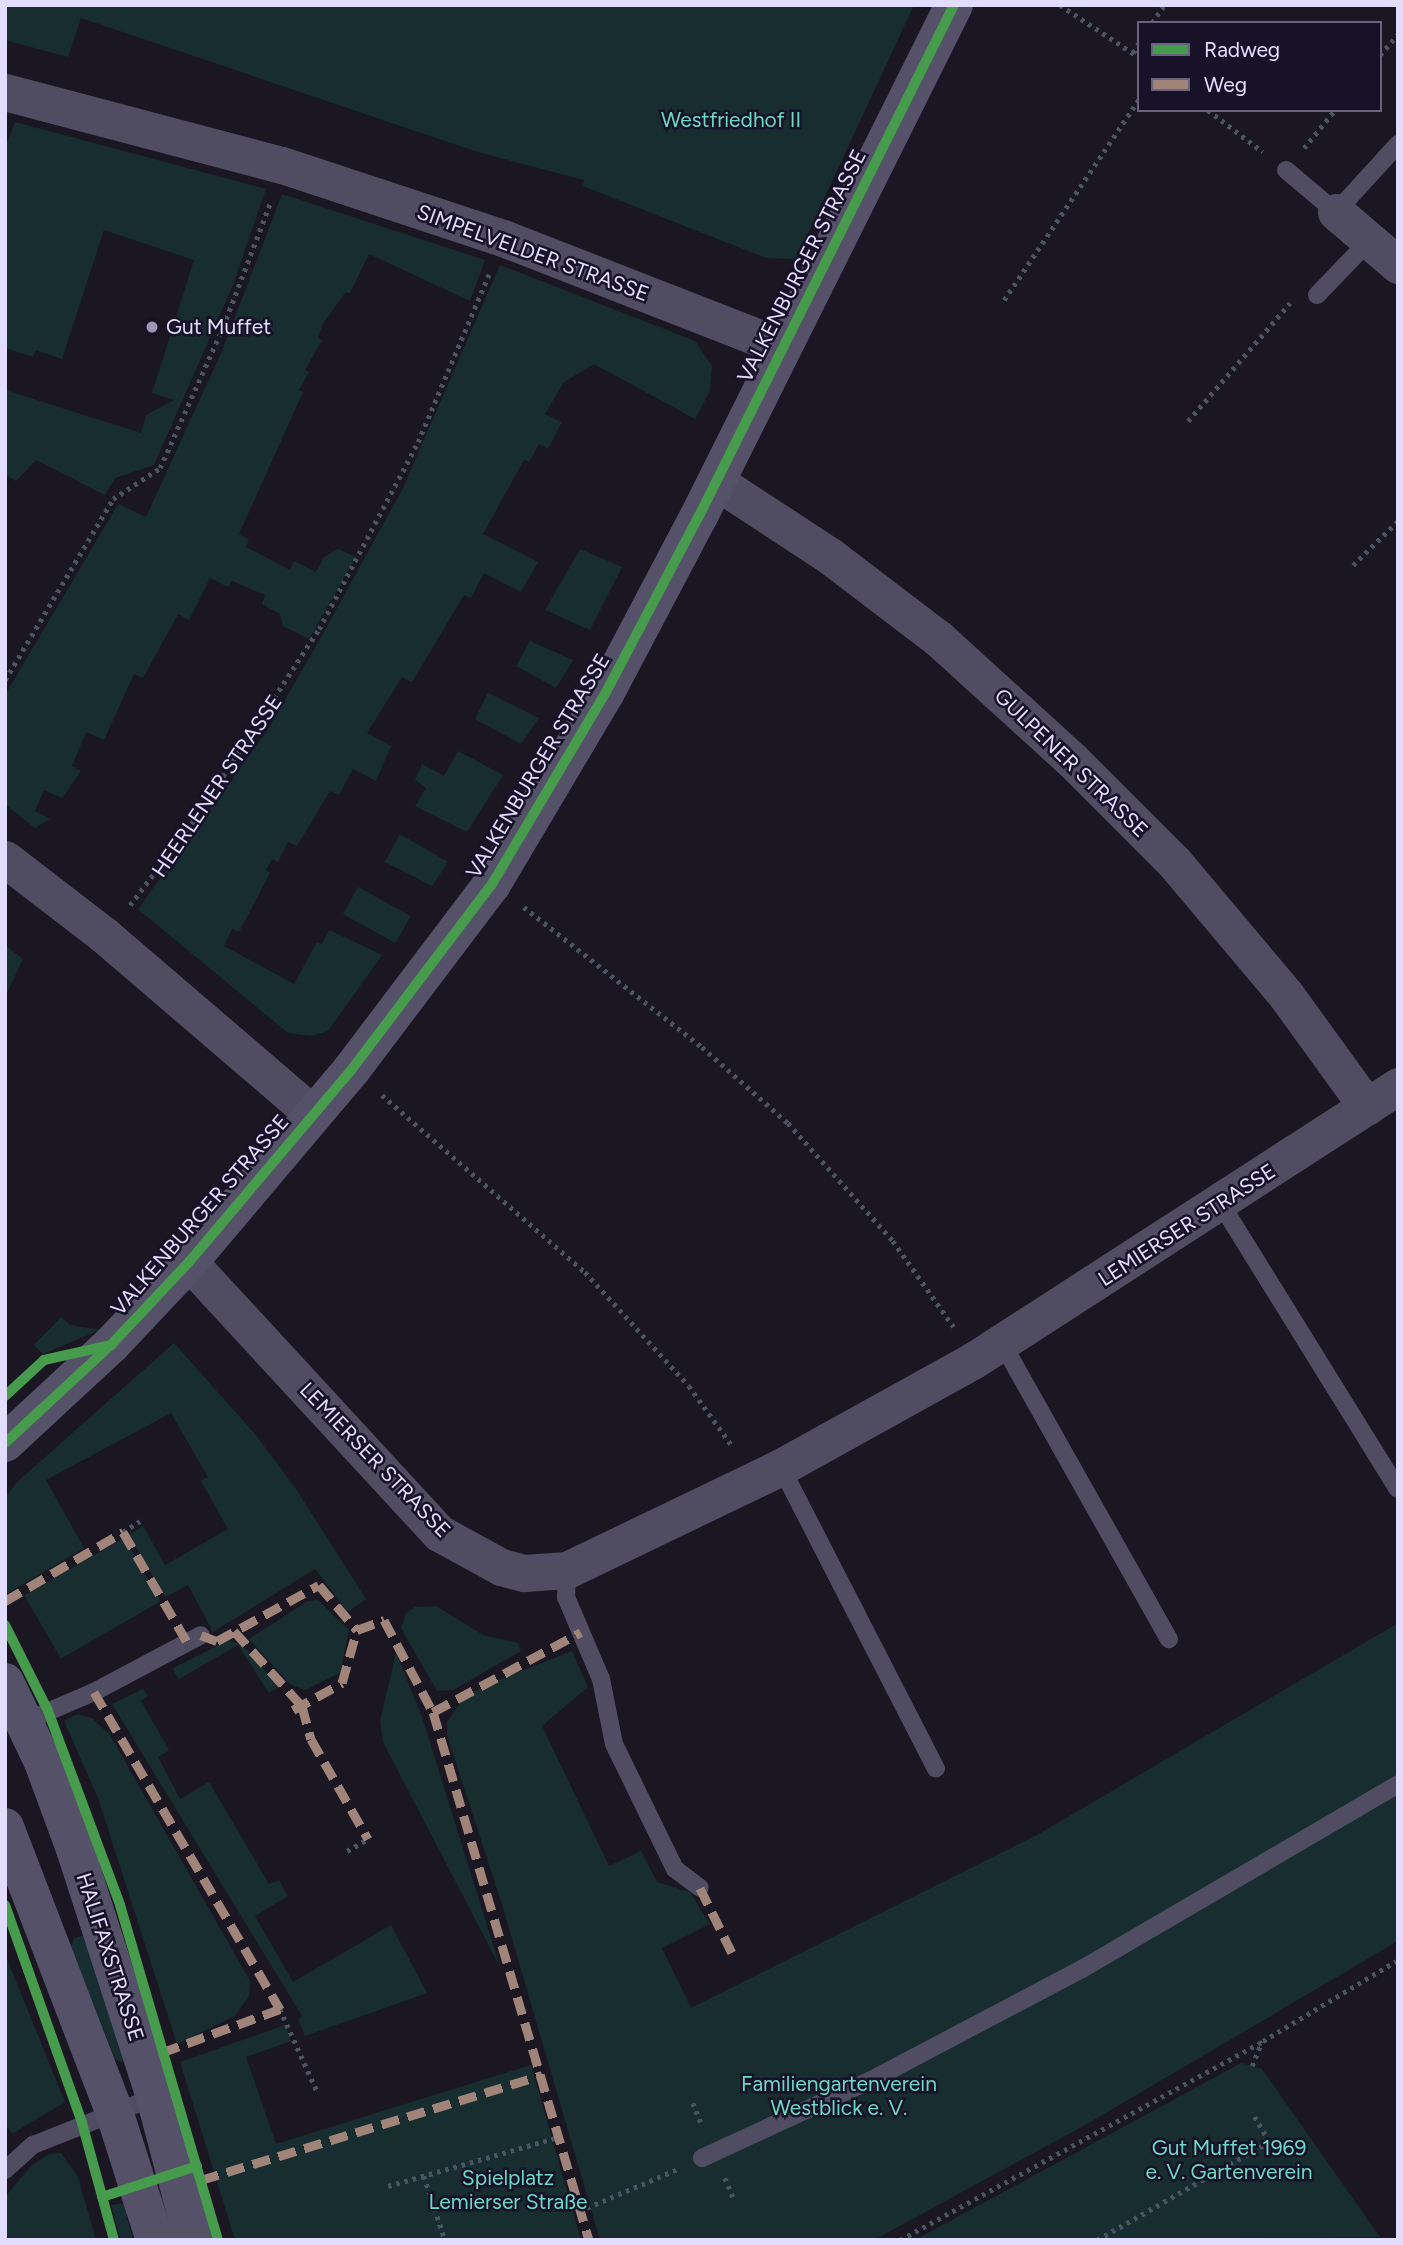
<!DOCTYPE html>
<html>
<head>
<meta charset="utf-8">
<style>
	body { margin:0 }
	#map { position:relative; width:1403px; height:2245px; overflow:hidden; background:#1a1723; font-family:Figtree,sans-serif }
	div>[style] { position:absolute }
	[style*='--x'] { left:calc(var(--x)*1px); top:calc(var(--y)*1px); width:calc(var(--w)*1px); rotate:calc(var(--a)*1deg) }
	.green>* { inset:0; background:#172d30; transform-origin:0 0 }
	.path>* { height:4.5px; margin-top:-2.25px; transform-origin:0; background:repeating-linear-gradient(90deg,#4a5563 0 3.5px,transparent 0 8.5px) }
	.lane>* { height:18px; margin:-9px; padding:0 9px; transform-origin:9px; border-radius:9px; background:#504d63 }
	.street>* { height:37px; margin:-18.5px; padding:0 18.5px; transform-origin:18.5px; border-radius:18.5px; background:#504d63 }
	.secondary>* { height:38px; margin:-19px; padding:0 19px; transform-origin:19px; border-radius:19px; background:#545169 }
	.quiet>* { height:9px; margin-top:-4.5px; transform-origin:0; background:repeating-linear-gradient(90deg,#a18479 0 18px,transparent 0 27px) }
	.cycleway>* { height:10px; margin:-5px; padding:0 5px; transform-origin:5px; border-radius:5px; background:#469c4c }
	.dots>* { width:19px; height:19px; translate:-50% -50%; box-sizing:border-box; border:4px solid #171228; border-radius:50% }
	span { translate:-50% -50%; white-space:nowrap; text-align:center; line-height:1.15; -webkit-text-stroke:5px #171228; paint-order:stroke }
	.park-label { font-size:21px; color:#6cd9c4 }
	.street-label { font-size:21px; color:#e2dcfd }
	.poi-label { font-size:21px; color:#e2dcfd }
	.left { translate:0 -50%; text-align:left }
	.frame { position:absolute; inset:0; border:7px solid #e2dcfd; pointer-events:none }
	.legend { position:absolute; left:1137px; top:21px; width:245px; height:91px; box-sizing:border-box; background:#171228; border:2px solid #68637d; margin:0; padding:9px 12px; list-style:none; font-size:21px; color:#e2dcfd }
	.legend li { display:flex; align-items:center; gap:14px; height:35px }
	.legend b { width:35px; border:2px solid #68637d }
</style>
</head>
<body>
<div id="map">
	<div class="green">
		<div style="clip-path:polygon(5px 5px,914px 5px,796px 259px,766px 258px,583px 186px,584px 180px,478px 152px,81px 18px,68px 57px,5px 40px)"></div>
		<div style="clip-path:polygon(15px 122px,266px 189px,233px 285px,154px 465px,115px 478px,105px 495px,36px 460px,16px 481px,5px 475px,5px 390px,141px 433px,146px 415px,174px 400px,152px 393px,194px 260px,104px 230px,62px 359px,36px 350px,33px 357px,5px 348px,5px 148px)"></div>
		<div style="clip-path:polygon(282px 194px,485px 260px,470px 301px,369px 254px,350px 293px,345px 293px,324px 322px,318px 337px,322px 340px,305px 370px,309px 372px,299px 390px,303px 392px,239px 534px,249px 539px,246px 547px,290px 570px,294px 561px,316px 572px,324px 557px,338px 549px,356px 557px,309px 639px,283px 626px,280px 614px,262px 604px,265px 595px,232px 581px,228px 587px,210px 578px,189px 620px,178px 614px,143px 678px,134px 674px,104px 740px,86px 732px,72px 766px,81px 771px,62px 798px,44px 790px,35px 811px,50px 819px,35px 828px,5px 804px,5px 695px,118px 504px,146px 517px,222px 351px)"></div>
		<div style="clip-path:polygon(500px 265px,695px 341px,712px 366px,710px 391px,695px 419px,594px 364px,564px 382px,545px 414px,562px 422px,548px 449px,539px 444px,529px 462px,524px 460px,483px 534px,538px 562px,521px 592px,484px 573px,471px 598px,464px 595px,412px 682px,402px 677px,367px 733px,391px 746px,376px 781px,353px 769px,339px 795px,330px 791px,297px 846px,288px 842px,278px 862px,272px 859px,266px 870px,270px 873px,239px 932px,232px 929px,224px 946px,294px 984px,317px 942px,322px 944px,329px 930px,382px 955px,328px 1031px,311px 1036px,288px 1033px,138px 909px,269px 728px,324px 632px,403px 488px)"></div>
		<div style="clip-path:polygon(580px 549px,622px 567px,590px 630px,545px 610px)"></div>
		<div style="clip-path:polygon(530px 641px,573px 660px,556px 688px,516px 666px)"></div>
		<div style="clip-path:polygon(488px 693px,539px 718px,521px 744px,475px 719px)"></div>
		<div style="clip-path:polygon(458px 751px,503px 775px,467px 832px,415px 806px,426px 788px,415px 780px,422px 764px,444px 776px)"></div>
		<div style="clip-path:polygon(400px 834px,448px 862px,432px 886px,385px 862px)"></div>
		<div style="left:358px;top:887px;width:60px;height:31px;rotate:29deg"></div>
		<div style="clip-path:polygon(5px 945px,23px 959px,5px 997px)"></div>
		<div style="clip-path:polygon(61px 1317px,70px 1325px,100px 1330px,43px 1354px,34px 1345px)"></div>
		<div style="clip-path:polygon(174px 1343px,255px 1434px,296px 1489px,366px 1599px,348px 1612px,315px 1569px,213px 1632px,188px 1585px,165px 1597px,129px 1535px,143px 1526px,165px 1565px,228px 1529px,201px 1481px,208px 1477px,171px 1413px,46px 1480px,84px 1548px,6px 1594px,5px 1498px,17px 1482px)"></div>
		<div style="left:124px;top:1538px;width:73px;height:115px;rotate:60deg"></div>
		<div style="clip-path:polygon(318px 1600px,349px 1630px,340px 1673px,305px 1690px,290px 1684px,249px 1639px,308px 1601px)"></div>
		<div style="clip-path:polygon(436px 1606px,483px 1635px,518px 1643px,521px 1651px,453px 1690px,437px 1691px,401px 1628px,406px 1613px,415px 1607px)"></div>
		<div style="clip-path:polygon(1398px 1623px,1398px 1941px,1087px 2124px,874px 2240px,600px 2240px,503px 1908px,447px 1735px,447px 1722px,463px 1699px,486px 1685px,572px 1651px,588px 1687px,542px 1726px,609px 1866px,641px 1851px,657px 1882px,690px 1892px,710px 1924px,662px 1948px,691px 2008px,1037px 1835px)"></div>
		<div style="clip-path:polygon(229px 1640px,239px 1644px,247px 1650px,279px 1687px,269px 1693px,238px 1645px,179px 1679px,174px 1672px,173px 1668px)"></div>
		<div style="clip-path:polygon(396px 1652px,423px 1720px,500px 1967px,383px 1742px,380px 1721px)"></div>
		<div style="clip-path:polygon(143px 1689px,148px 1696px,141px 1701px,169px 1750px,158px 1757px,180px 1799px,209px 1782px,269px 1884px,279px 1880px,288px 1896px,255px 1916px,293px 1982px,391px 1925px,427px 1993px,305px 2036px,298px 2019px,302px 2016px,112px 1704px)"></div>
		<div style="clip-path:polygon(77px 1714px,92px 1718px,110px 1735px,250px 1981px,249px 1996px,235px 2016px,177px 2044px,98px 1798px,64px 1721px)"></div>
		<div style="clip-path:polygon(87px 1935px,124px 2060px,121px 2062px,115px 2059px,71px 1948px,74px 1938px)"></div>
		<div style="clip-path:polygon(5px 1954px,65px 2102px,12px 2134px,5px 2124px)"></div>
		<div style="clip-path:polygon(285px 2025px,291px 2041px,246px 2057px,276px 2144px,531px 2065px,581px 2240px,235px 2240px,180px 2062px)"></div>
		<div style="clip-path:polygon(1241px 2063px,1262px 2069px,1380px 2237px,915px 2240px)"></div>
		<div style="clip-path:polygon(61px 2153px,78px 2177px,96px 2240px,5px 2240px,5px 2197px,31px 2166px,49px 2154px)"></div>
		<div style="clip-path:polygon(132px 2202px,135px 2212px,126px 2215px,133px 2240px,121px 2240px,111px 2205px)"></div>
	</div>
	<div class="path">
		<div style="--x:1060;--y:5;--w:95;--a:33.4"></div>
		<div style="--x:1152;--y:23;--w:22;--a:-56"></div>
		<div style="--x:1133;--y:53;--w:12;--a:-59"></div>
		<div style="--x:1380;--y:55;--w:28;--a:-49"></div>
		<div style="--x:1208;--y:110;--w:69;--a:37.4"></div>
		<div style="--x:1304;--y:148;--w:49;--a:-50.8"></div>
		<div style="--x:1004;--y:300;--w:242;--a:-56.1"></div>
		<div style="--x:1188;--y:421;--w:156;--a:-49.2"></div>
		<div style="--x:1353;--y:565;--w:63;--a:-44.4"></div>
		<div style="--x:5;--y:680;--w:211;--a:-59.2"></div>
		<div style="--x:113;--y:499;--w:56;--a:-33.4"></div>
		<div style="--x:160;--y:468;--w:154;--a:-65.9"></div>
		<div style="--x:223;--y:327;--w:133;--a:-69.2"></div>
		<div style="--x:130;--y:905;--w:108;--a:-52.9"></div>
		<div style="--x:195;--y:819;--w:227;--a:-56.9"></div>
		<div style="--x:319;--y:629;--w:212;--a:-62.1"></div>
		<div style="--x:418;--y:442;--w:182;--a:-67.1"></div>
		<div style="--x:524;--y:907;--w:226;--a:38.2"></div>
		<div style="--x:702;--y:1047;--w:115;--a:41.5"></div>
		<div style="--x:788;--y:1123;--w:158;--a:48.3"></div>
		<div style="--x:893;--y:1241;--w:105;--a:54.7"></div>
		<div style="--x:382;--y:1095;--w:269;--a:41.1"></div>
		<div style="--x:585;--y:1272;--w:154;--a:47.6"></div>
		<div style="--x:689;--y:1386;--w:75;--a:54.2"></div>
		<div style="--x:123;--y:1532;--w:20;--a:-33"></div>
		<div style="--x:347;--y:1851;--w:24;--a:-30"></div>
		<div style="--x:280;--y:2009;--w:90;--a:65.7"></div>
		<div style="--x:1252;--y:2066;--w:27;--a:-68"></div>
		<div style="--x:693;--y:2103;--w:24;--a:68"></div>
		<div style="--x:424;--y:2176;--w:67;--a:71.8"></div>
		<div style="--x:725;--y:2178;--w:25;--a:67"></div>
		<div style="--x:388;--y:2186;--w:178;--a:-16"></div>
		<div style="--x:579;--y:2211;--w:108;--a:-23"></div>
		<div style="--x:900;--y:2240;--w:414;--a:-28.7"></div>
		<div style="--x:1263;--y:2041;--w:155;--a:-31"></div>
		<div style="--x:1097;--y:2240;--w:198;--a:-29.7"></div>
		<div style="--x:1269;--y:2142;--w:34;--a:-120"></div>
	</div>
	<div class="lane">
		<div style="--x:1286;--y:170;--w:65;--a:40"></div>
		<div style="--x:1336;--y:212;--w:92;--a:-47.6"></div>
		<div style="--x:1317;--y:295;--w:75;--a:-46.1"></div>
		<div style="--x:1221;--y:1204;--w:335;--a:58.2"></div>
		<div style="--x:1002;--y:1343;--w:340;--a:60.6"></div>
		<div style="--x:781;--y:1467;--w:339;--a:62.8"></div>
		<div style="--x:567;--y:1570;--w:27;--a:92"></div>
		<div style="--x:566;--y:1597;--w:89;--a:66.9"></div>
		<div style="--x:601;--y:1679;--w:66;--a:78.7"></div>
		<div style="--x:614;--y:1744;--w:139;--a:64"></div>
		<div style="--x:675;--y:1869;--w:31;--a:37"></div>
		<div style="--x:24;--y:1722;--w:76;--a:-23.2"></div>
		<div style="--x:94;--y:1692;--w:121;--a:-28"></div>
		<div style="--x:702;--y:2158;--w:193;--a:-24.8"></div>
		<div style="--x:877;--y:2077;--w:232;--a:-27.8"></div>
		<div style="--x:1082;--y:1969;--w:366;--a:-30.3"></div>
		<div style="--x:5;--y:2170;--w:38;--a:-42"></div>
		<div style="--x:33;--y:2145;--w:131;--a:-21.5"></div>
	</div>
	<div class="street">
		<div style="--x:5;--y:92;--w:286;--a:14.8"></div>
		<div style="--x:282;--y:165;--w:233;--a:18.3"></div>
		<div style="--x:503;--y:238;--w:300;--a:21.3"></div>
		<div style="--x:1336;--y:212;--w:82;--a:40.5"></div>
		<div style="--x:717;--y:482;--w:135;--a:33.2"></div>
		<div style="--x:830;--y:556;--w:137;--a:37.3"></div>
		<div style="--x:939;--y:639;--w:180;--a:42.3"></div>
		<div style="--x:1072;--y:760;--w:144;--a:45"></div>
		<div style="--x:1174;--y:862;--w:174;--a:49.9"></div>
		<div style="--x:1286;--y:995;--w:138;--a:54.1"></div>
		<div style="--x:5;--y:859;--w:125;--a:37.5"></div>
		<div style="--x:104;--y:935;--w:275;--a:40.6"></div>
		<div style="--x:189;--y:1262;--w:369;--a:47.3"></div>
		<div style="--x:439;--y:1533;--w:71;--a:28.7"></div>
		<div style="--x:501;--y:1567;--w:24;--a:15"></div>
		<div style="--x:524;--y:1573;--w:43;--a:-4"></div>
		<div style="--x:567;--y:1570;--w:237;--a:-25.7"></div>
		<div style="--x:781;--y:1467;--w:221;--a:-29"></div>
		<div style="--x:974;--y:1360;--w:505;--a:-32.87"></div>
	</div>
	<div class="secondary">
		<div style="--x:5;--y:1443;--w:144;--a:-42.8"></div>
		<div style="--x:111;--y:1345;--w:114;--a:-46.8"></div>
		<div style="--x:189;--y:1262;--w:253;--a:-49.8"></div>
		<div style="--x:352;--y:1069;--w:232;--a:-52.9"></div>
		<div style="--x:492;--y:884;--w:221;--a:-59.3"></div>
		<div style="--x:605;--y:694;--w:201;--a:-62.2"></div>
		<div style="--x:699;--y:516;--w:571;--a:-63.48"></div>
		<div style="--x:5;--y:1682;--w:89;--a:64.6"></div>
		<div style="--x:43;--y:1762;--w:93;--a:69.8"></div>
		<div style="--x:75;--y:1849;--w:261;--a:72.1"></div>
		<div style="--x:155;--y:2097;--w:148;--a:75.1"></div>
		<div style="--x:5;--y:1827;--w:304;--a:69"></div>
		<div style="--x:114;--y:2111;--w:135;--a:72.4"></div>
	</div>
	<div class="quiet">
		<div style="--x:5;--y:1601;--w:137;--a:-30.3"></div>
		<div style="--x:123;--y:1532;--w:127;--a:59.8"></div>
		<div style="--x:357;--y:1630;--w:29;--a:-20"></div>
		<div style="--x:384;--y:1620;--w:104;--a:62"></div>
		<div style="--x:433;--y:1712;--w:551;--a:73.54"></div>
		<div style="--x:234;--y:1631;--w:101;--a:47.8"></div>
		<div style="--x:302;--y:1706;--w:34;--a:75"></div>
		<div style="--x:311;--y:1739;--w:115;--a:60.3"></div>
		<div style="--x:201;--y:1635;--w:17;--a:21"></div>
		<div style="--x:217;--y:1641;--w:116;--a:-28.8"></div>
		<div style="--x:319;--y:1585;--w:59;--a:49.8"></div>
		<div style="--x:94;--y:1692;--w:368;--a:59.6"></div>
		<div style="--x:280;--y:2009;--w:125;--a:159.8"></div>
		<div style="--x:293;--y:1710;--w:56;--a:-28.9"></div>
		<div style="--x:342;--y:1683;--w:55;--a:-74.2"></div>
		<div style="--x:433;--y:1712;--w:168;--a:-28.4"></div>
		<div style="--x:700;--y:1888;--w:72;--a:63.8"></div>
		<div style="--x:201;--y:2180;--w:357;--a:-17.1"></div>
	</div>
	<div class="cycleway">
		<div style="--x:5;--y:1396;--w:53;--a:-42.7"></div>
		<div style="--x:44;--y:1360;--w:69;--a:-12.6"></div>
		<div style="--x:5;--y:1443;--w:144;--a:-42.8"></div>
		<div style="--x:111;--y:1345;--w:114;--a:-46.8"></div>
		<div style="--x:189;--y:1262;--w:253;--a:-49.8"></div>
		<div style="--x:352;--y:1069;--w:232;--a:-52.9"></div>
		<div style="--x:492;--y:884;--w:221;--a:-59.3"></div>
		<div style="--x:605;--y:694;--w:201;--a:-62.2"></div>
		<div style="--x:699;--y:516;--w:571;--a:-63.48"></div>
		<div style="--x:5;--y:1625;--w:96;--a:63.4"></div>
		<div style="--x:48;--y:1711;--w:207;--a:69.6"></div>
		<div style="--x:120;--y:1905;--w:349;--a:73.7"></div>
		<div style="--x:5;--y:1905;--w:231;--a:70.5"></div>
		<div style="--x:82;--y:2123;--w:121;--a:74.7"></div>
		<div style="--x:102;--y:2197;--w:100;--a:-18.1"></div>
	</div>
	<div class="dots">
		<div style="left:152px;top:327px;background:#9c97b1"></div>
	</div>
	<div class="park-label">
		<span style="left:731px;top:120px">Westfriedhof II</span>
		<span style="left:839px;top:2096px">Familiengartenverein<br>Westblick e. V.</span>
		<span style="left:1229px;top:2160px">Gut Muffet 1969<br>e. V. Gartenverein</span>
		<span style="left:508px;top:2190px">Spielplatz<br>Lemierser Straße</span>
	</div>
	<div class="street-label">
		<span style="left:533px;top:253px;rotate:20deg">SIMPELVELDER STRASSE</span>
		<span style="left:802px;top:266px;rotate:-63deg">VALKENBURGER STRASSE</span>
		<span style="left:1071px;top:763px;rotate:44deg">GULPENER STRASSE</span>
		<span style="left:538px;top:766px;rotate:-59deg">VALKENBURGER STRASSE</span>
		<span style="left:217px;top:786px;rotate:-56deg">HEERLENER STRASSE</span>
		<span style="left:200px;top:1215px;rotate:-49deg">VALKENBURGER STRASSE</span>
		<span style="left:1187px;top:1225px;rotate:-33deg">LEMIERSER STRASSE</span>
		<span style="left:375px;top:1460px;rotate:46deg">LEMIERSER STRASSE</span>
		<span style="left:110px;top:1957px;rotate:72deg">HALIFAXSTRASSE</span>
	</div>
	<div class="poi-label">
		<span class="left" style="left:166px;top:327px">Gut Muffet</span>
	</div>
	<div class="frame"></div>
	<ul class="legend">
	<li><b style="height:9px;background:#469c4c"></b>Radweg</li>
	<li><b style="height:9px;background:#a18479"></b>Weg</li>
	</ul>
</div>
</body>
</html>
